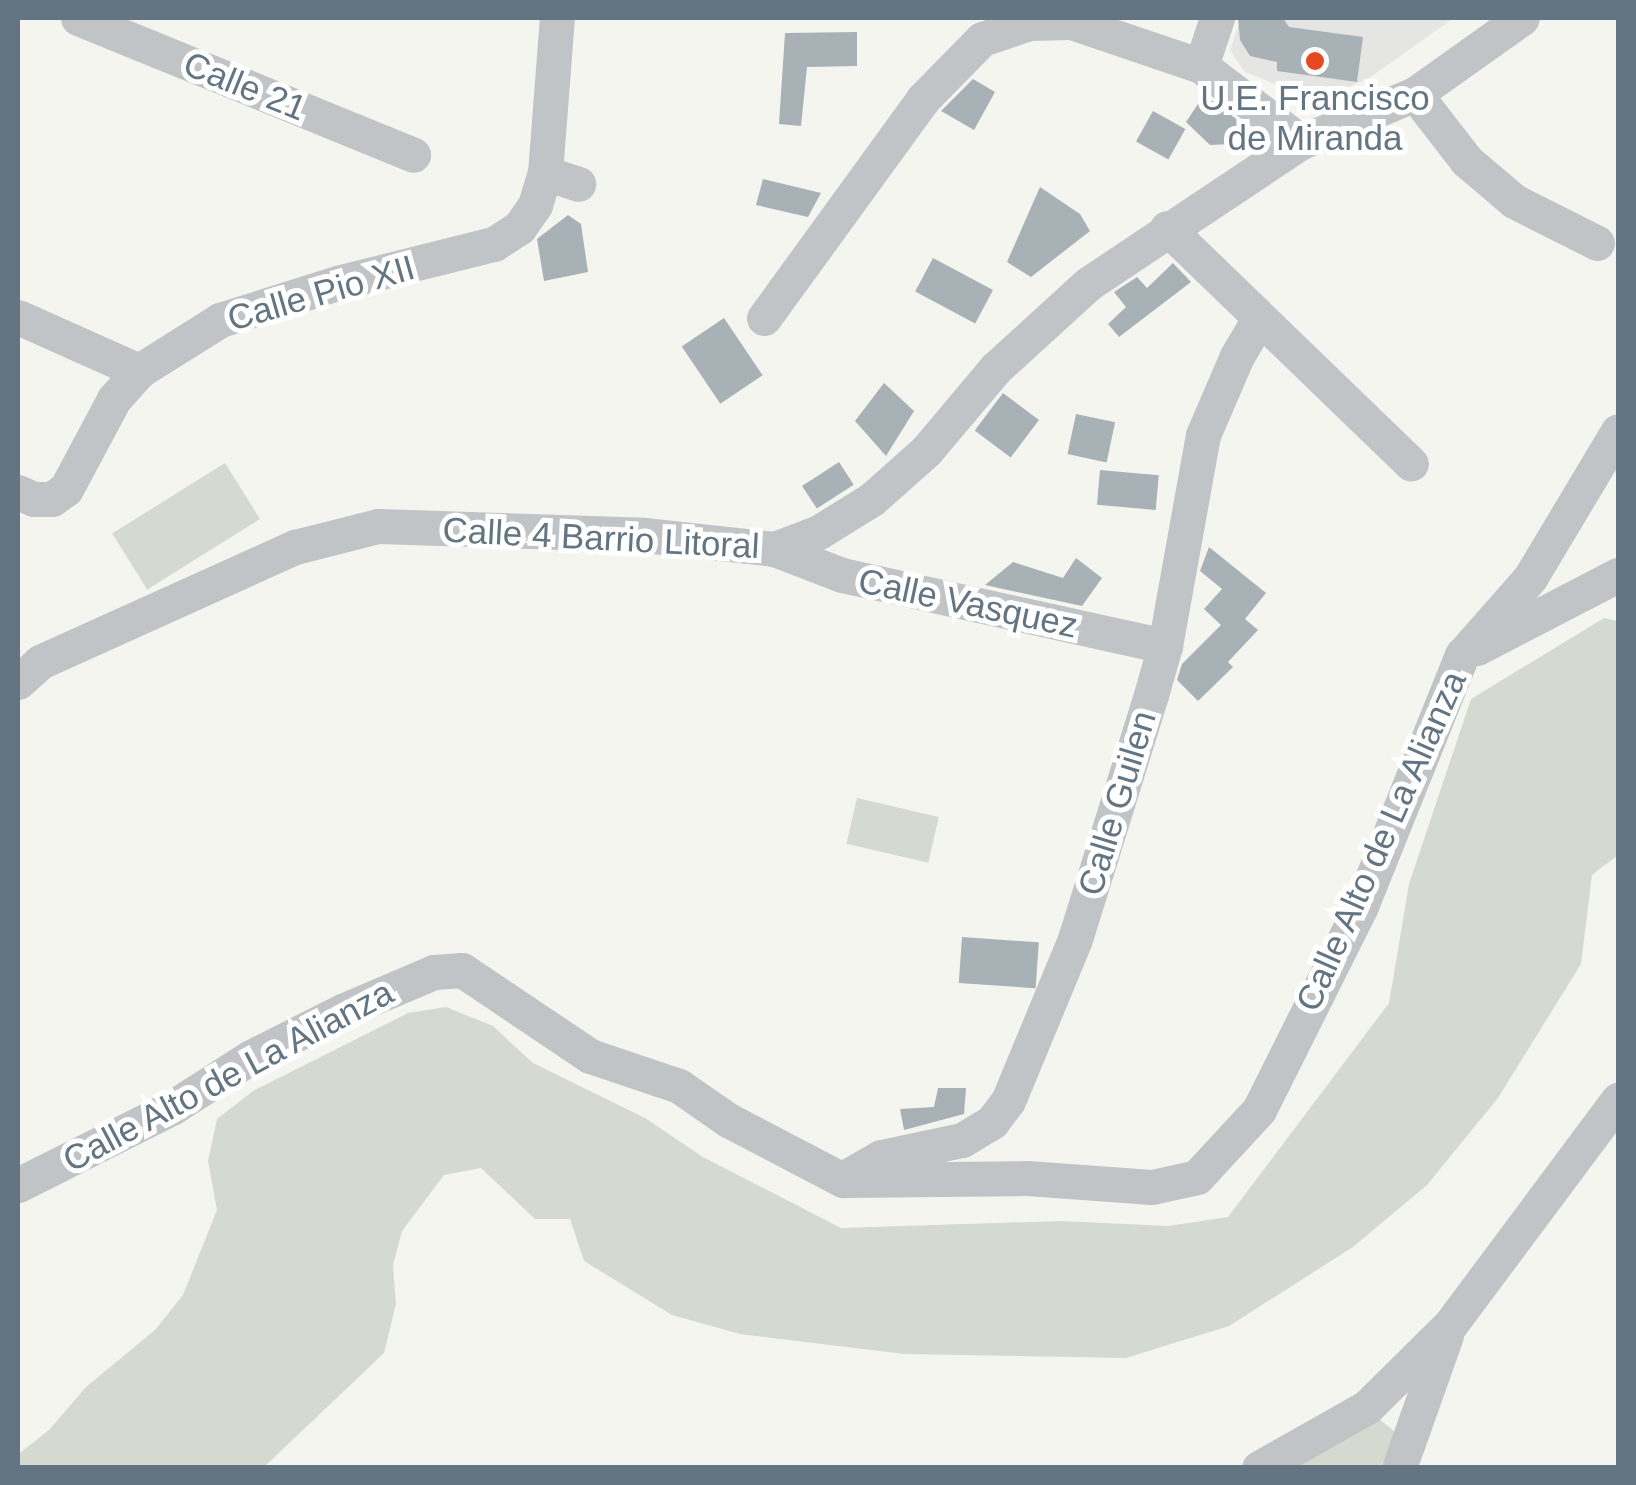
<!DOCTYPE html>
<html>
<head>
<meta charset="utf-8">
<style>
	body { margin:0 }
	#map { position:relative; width:1636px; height:1485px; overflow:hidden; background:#f5f5f0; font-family:Helvetica,sans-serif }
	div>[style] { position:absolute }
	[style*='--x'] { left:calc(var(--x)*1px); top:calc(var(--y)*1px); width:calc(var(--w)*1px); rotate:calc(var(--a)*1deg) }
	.built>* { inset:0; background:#e5e6e4 }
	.green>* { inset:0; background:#d4dad0; transform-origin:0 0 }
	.building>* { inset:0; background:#a8b1b5; transform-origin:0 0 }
	.minor>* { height:35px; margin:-17.5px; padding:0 17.5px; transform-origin:17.5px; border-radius:17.5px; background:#c0c4c7 }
	.dots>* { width:28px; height:28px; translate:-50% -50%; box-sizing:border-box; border:5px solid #fff; border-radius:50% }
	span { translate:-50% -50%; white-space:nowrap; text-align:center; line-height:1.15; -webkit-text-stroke:10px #fff; paint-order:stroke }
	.street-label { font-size:35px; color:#637582 }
	.poi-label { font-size:35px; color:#637582 }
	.frame { position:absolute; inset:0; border:20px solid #637582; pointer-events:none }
</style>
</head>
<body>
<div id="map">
	<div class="built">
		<div style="clip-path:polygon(1241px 18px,1454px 18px,1369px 78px,1318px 101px,1245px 72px,1230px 50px)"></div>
	</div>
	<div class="green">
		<div style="left:225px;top:463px;width:66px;height:133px;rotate:58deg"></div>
		<div style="clip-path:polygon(1604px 618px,1618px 621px,1618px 855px,1592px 875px,1581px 964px,1498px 1098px,1427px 1185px,1353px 1247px,1229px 1326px,1126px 1358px,904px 1354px,740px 1334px,672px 1315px,584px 1261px,570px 1219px,535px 1219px,481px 1168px,444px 1175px,402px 1231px,393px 1265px,396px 1304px,384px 1353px,264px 1467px,18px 1467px,20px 1453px,49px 1430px,86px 1387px,155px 1330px,183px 1295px,217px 1210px,208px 1161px,217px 1119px,253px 1091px,408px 1013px,446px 1007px,493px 1026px,533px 1063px,645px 1118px,703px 1157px,841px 1228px,1061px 1221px,1168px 1226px,1228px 1217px,1389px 1003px,1409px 884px,1471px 699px)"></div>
		<div style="left:857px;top:798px;width:84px;height:47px;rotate:13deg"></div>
		<div style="clip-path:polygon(1377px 1417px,1395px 1432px,1381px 1467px,1289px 1468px)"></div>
	</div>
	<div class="building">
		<div style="clip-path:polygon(1238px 18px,1283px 18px,1289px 27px,1363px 37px,1357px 82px,1277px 71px,1277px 62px,1250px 56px,1240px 40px)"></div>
		<div style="clip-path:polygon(857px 32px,857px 66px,807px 67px,801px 126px,779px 124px,785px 33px)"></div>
		<div style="clip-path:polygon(973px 79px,995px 92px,974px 130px,941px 111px)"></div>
		<div style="clip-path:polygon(1204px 95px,1243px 124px,1246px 134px,1232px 144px,1210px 145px,1186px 122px)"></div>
		<div style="left:1153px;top:111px;width:37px;height:35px;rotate:29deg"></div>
		<div style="clip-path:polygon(763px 179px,821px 193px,808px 217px,756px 205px)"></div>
		<div style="clip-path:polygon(1040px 187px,1080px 214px,1090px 231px,1031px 277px,1007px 262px)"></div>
		<div style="clip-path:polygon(568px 215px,581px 224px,588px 272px,544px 281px,537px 239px)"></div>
		<div style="left:933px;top:258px;width:68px;height:38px;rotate:28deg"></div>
		<div style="clip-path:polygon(1173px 263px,1191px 282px,1119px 337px,1108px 324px,1126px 307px,1114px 292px,1137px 277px,1147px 288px)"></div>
		<div style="left:724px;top:318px;width:69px;height:51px;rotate:56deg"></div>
		<div style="clip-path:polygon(884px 383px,914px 411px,886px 456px,855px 421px)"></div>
		<div style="left:1003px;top:393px;width:45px;height:47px;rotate:37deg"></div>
		<div style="left:1076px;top:414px;width:40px;height:41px;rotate:12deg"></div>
		<div style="left:839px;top:462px;width:27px;height:44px;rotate:57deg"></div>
		<div style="left:1100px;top:470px;width:59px;height:35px;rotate:5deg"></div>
		<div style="clip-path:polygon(1209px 547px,1266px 593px,1245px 619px,1258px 630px,1228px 662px,1233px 667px,1198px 701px,1177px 680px,1182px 664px,1221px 625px,1204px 609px,1222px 589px,1200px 571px)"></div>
		<div style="clip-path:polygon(1076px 558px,1102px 578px,1082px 606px,985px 585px,1013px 562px,1063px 578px)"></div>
		<div style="left:962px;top:937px;width:77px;height:46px;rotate:4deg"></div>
		<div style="clip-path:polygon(938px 1088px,966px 1088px,964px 1114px,904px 1130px,900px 1109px,934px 1107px)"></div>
	</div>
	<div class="minor">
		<div style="--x:78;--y:18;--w:362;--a:22.2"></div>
		<div style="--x:1201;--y:66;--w:51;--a:-71.6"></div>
		<div style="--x:1415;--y:94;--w:85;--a:52.2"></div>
		<div style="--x:1467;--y:161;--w:62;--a:40.4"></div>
		<div style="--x:1514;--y:201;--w:93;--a:26.8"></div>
		<div style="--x:545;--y:173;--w:35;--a:18"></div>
		<div style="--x:1167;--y:228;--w:339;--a:44"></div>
		<div style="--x:18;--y:317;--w:133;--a:24.1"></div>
		<div style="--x:764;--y:318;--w:271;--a:-54"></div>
		<div style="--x:923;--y:99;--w:84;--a:-45.5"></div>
		<div style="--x:982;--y:39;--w:50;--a:-18.8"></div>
		<div style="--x:1029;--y:23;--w:42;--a:-1.4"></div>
		<div style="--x:1071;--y:22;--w:137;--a:18.7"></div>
		<div style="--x:1201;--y:66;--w:126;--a:37.2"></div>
		<div style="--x:18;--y:492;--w:17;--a:24"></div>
		<div style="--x:34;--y:499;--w:18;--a:0"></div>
		<div style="--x:52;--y:499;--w:17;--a:-36"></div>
		<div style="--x:66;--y:489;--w:102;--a:-61.9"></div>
		<div style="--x:114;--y:399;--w:38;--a:-48"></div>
		<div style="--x:139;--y:371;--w:96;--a:-32.2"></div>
		<div style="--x:220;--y:320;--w:123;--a:-17.5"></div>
		<div style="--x:337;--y:283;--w:162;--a:-14"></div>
		<div style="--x:494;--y:244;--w:30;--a:-33"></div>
		<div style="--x:519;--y:228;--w:28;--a:-55"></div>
		<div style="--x:535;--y:205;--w:34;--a:-73"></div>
		<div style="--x:545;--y:173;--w:155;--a:-85.6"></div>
		<div style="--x:774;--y:549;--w:73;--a:20.9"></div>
		<div style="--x:842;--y:575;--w:331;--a:12.4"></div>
		<div style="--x:1477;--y:648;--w:159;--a:-27.4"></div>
		<div style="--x:18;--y:682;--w:30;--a:-42"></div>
		<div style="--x:40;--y:662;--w:280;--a:-24.3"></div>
		<div style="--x:295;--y:547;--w:86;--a:-14.2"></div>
		<div style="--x:378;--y:526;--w:266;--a:1.9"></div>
		<div style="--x:644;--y:535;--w:131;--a:6.1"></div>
		<div style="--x:774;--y:549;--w:48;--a:-20.7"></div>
		<div style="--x:819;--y:532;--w:62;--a:-31.9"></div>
		<div style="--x:872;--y:499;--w:72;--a:-41.6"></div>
		<div style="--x:926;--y:451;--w:109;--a:-49.9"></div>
		<div style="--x:996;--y:368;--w:125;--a:-42.4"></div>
		<div style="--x:1088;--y:284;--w:256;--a:-33.7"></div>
		<div style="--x:1301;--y:142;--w:124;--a:-22.8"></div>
		<div style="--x:1415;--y:94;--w:131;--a:-35.4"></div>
		<div style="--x:848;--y:1176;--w:38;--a:-30"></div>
		<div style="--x:881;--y:1157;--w:83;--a:-11.9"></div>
		<div style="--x:962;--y:1140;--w:35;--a:-31"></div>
		<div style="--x:992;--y:1122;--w:26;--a:-53"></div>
		<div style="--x:1008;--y:1101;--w:175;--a:-67.5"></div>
		<div style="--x:1075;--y:939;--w:256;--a:-72.7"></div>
		<div style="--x:1151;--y:695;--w:51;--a:-74.1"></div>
		<div style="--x:1165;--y:646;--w:214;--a:-79.8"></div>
		<div style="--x:1203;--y:435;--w:86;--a:-66.7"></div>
		<div style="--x:1237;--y:356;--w:43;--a:-59.3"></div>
		<div style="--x:18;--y:1185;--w:174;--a:-26.7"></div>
		<div style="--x:173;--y:1107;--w:93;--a:-32.7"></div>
		<div style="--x:251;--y:1057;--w:102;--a:-26.8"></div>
		<div style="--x:342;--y:1011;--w:100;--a:-23"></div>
		<div style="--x:434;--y:972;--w:28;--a:-4"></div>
		<div style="--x:462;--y:970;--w:154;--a:33.9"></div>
		<div style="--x:590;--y:1056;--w:94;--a:18.6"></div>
		<div style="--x:679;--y:1086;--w:60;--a:34.8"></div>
		<div style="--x:728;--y:1120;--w:130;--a:27.6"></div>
		<div style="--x:843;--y:1180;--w:184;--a:-0.6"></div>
		<div style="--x:1027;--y:1178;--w:125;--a:4.1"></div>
		<div style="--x:1152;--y:1187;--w:46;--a:-12.5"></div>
		<div style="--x:1197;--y:1177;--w:91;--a:-47.2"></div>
		<div style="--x:1259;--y:1110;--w:228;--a:-63.4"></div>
		<div style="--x:1361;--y:906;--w:271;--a:-68.1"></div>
		<div style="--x:1462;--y:655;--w:103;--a:-48.6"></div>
		<div style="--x:1530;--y:578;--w:171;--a:-59.1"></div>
		<div style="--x:1259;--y:1468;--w:124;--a:-29.5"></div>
		<div style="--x:1367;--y:1407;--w:117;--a:-44.7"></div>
		<div style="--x:1450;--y:1325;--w:281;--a:-53.3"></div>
		<div style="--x:1399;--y:1468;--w:141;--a:-70.5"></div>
	</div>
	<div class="dots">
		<div style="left:1315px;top:61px;background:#e7481f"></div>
	</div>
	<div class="street-label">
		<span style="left:245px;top:86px;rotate:22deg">Calle 21</span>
		<span style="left:321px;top:293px;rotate:-16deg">Calle Pio XII</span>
		<span style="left:601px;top:538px;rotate:3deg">Calle 4 Barrio Litoral</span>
		<span style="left:968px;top:603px;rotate:12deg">Calle Vasquez</span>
		<span style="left:1117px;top:803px;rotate:-73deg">Calle Guilen</span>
		<span style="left:1381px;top:841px;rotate:-66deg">Calle Alto de La Alianza</span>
		<span style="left:228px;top:1076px;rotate:-28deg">Calle Alto de La Alianza</span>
	</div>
	<div class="poi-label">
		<span style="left:1315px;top:118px">U.E. Francisco<br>de Miranda</span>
	</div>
	<div class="frame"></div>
</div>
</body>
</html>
